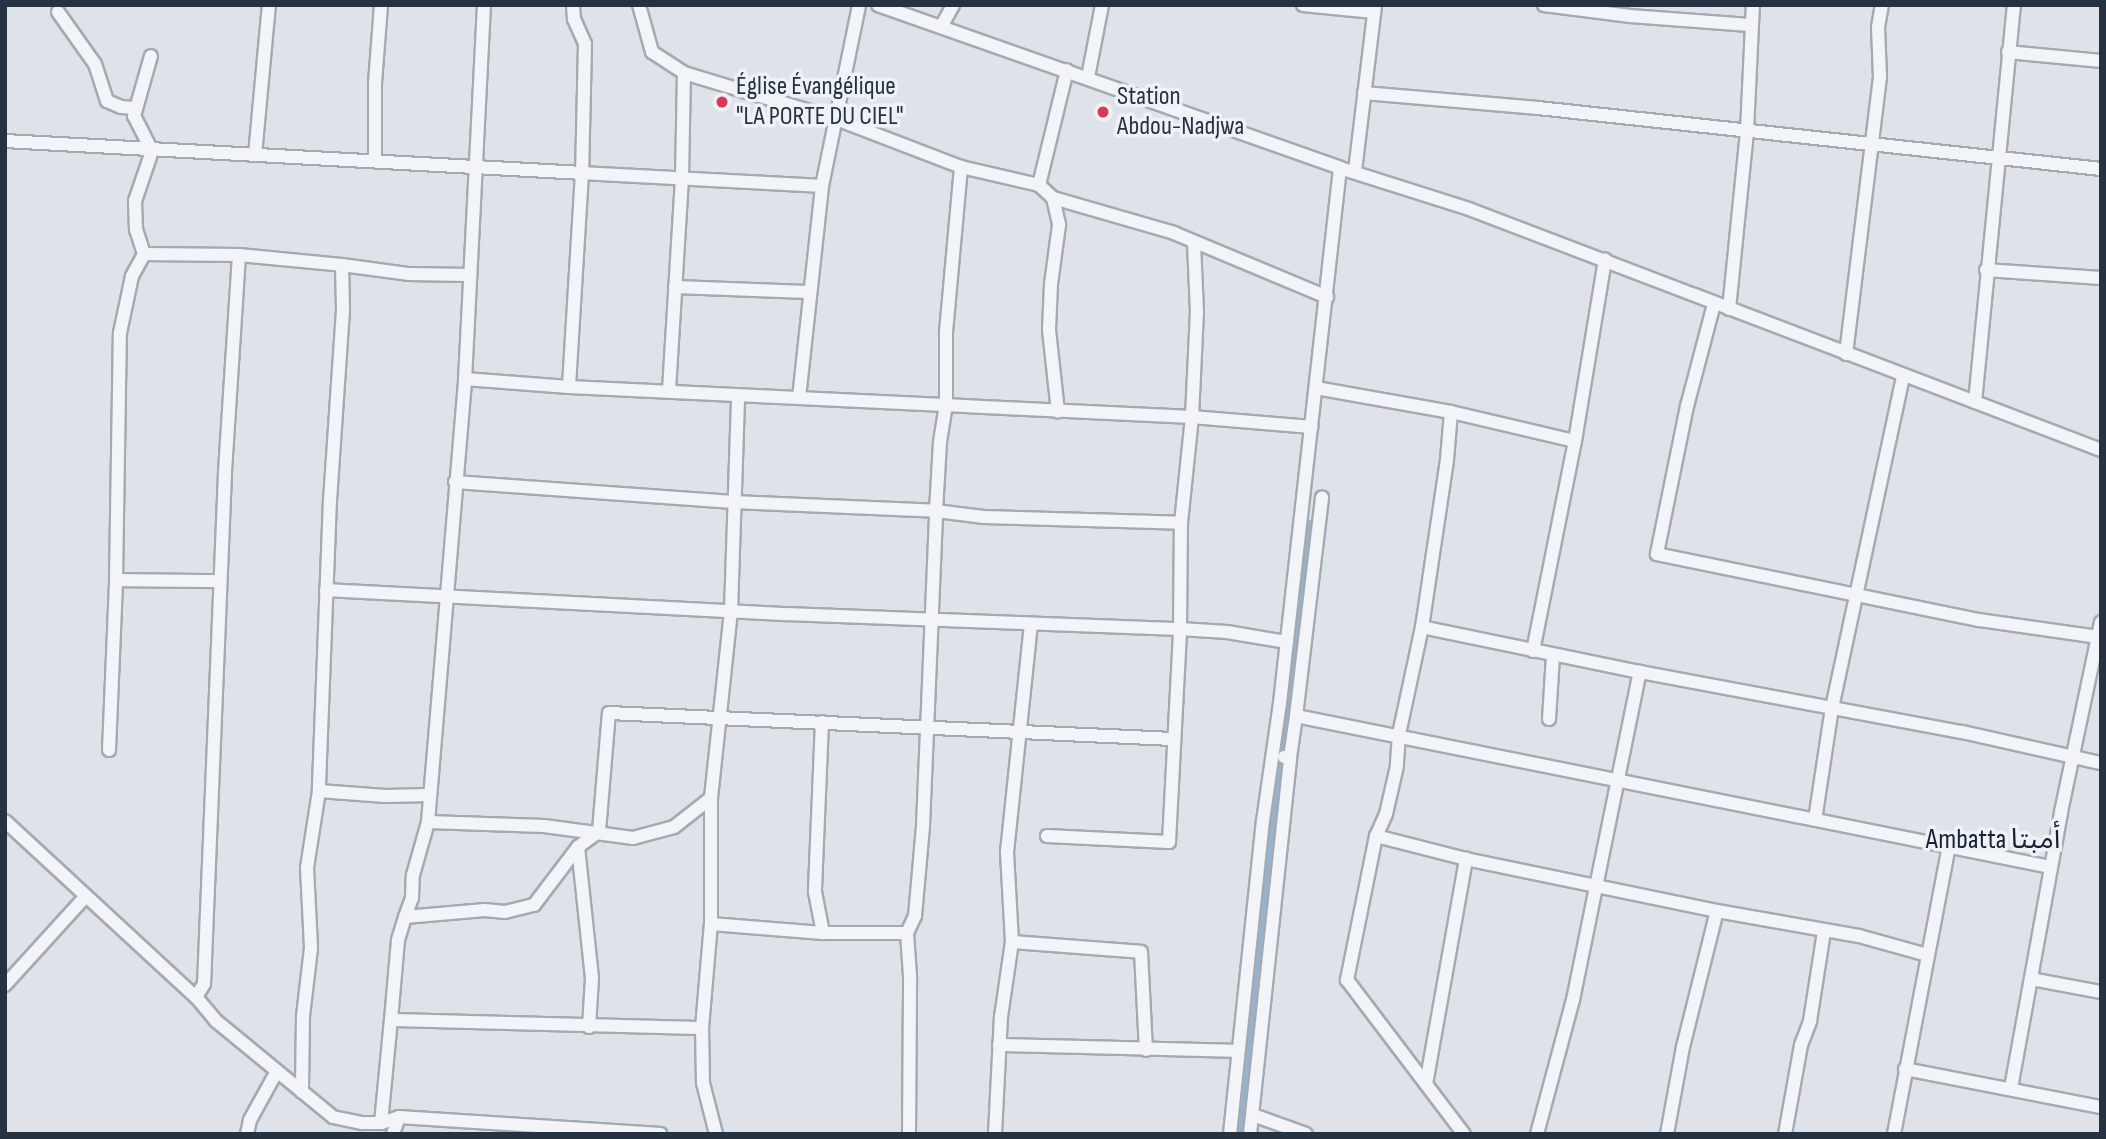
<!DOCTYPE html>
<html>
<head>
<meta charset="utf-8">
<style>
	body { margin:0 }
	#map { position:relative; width:2106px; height:1139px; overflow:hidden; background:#dfe3e9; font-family:"Sofia Sans Condensed","Noto Sans Arabic",sans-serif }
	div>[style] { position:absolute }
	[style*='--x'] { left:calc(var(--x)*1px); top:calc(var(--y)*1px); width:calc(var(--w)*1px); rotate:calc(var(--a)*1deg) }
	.canal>* { height:10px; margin:-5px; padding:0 5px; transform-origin:5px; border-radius:5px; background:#96b3cd }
	.roads { filter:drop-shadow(2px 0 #a4aab4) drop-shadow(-2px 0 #a4aab4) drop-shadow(0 2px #a4aab4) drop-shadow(0 -2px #a4aab4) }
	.minor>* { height:12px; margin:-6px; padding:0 6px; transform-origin:6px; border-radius:6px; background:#f2f4f7 }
	.dots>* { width:19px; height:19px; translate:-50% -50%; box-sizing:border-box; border:4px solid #eef2f7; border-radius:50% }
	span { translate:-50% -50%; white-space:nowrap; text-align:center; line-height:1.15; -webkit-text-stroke:7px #eef2f7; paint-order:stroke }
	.poi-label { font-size:26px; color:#263242 }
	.left { translate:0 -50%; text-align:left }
	.neighbourhood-label { font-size:28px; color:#182233 }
	.frame { position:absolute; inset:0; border:7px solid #263242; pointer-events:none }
</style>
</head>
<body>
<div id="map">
	<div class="canal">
		<div style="--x:1283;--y:749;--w:226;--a:-83.7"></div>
		<div style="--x:1270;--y:860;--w:100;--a:-83.1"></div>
		<div style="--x:1240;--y:1134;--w:268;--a:-83.8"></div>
	</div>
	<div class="roads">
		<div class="minor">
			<div style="--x:484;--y:5;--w:374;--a:92.9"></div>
			<div style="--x:465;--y:379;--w:104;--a:4.4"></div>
			<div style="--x:569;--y:387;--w:624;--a:2.76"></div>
			<div style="--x:1192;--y:417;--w:120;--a:4.8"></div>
			<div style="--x:573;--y:5;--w:14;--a:86"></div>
			<div style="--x:574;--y:19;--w:27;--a:66"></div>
			<div style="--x:585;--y:44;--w:129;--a:91.3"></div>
			<div style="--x:582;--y:173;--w:240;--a:3.1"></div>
			<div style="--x:639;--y:5;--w:49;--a:74.5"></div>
			<div style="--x:652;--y:52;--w:38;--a:33"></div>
			<div style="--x:684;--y:73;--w:105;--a:91.1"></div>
			<div style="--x:682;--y:178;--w:214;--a:93.5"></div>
			<div style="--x:878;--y:5;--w:490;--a:19.4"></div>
			<div style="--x:1340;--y:168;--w:135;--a:17.6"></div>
			<div style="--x:1469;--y:209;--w:676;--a:20.87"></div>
			<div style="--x:1303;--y:5;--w:71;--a:5.6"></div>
			<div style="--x:1544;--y:5;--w:87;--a:7.3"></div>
			<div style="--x:1630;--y:16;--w:120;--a:4.3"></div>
			<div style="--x:58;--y:12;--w:64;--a:54.6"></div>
			<div style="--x:95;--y:64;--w:39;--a:72"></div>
			<div style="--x:107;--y:101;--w:15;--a:23"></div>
			<div style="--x:121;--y:107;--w:14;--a:4"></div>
			<div style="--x:941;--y:27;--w:25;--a:-61"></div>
			<div style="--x:2008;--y:52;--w:93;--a:5.5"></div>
			<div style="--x:684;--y:73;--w:159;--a:16.8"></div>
			<div style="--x:836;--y:119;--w:134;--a:21"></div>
			<div style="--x:961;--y:167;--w:80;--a:13"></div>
			<div style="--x:1039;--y:185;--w:19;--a:43"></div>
			<div style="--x:1053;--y:198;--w:126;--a:16.1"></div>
			<div style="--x:1174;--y:233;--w:166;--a:22.7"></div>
			<div style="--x:1088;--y:77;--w:73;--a:-79"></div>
			<div style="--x:1364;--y:93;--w:175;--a:4.9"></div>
			<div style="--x:1538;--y:108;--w:566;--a:6.18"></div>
			<div style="--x:5;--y:141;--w:578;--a:3.17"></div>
			<div style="--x:582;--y:173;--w:214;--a:93.5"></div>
			<div style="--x:255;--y:155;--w:151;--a:-84.7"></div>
			<div style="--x:375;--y:160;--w:77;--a:-90"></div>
			<div style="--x:375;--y:83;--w:78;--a:-85.6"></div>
			<div style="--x:1355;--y:171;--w:167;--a:-83.1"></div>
			<div style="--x:1039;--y:185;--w:118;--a:-76.3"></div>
			<div style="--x:1053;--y:198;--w:28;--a:77"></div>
			<div style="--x:1059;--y:225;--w:60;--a:97.7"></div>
			<div style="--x:1051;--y:284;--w:46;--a:92.5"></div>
			<div style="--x:1049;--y:330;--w:82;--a:83.7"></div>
			<div style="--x:144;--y:254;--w:25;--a:-108"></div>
			<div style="--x:136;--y:230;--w:29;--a:-92"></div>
			<div style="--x:135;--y:201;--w:53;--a:-71.2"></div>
			<div style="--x:152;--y:151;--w:39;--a:-117"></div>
			<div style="--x:134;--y:116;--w:62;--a:-74.2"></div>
			<div style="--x:239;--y:255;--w:218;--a:93.7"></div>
			<div style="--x:225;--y:473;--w:511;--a:92.35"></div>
			<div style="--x:204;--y:984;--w:15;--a:122"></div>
			<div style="--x:196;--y:997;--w:30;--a:50"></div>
			<div style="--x:215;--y:1020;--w:153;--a:39.4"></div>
			<div style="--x:333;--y:1117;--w:30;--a:12"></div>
			<div style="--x:362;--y:1123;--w:19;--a:0"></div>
			<div style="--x:381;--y:1123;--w:19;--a:-18"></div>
			<div style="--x:399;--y:1117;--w:262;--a:3.7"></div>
			<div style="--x:342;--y:265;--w:68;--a:7.7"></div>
			<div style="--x:409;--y:274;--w:61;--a:0.9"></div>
			<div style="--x:1986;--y:270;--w:115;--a:4"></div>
			<div style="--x:675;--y:287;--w:133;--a:2.2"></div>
			<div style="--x:1714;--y:304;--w:106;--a:104.8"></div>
			<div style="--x:1687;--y:406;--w:151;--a:101.5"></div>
			<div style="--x:1657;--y:554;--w:329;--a:11.6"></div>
			<div style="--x:1979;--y:620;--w:120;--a:8.1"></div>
			<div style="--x:1729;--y:309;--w:179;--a:-84.2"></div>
			<div style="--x:1747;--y:131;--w:126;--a:-87.3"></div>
			<div style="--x:1846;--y:354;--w:279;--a:-83"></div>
			<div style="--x:1880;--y:77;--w:50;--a:-92.3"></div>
			<div style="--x:1878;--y:27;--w:22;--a:-80"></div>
			<div style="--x:1316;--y:388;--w:137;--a:10.1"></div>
			<div style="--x:1451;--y:412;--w:127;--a:13.2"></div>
			<div style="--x:799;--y:398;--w:213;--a:-83.8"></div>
			<div style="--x:822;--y:186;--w:185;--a:-78.4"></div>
			<div style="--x:1975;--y:402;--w:399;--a:-84.4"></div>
			<div style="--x:1451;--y:412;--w:48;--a:94.8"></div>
			<div style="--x:1447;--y:460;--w:169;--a:98.5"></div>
			<div style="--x:1422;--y:627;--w:109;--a:102.1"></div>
			<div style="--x:1399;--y:734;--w:32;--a:94"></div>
			<div style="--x:1397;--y:766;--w:49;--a:102.9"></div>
			<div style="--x:1386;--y:814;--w:24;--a:114"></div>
			<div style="--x:1376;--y:836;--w:147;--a:101.4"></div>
			<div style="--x:1347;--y:980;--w:193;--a:52.8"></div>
			<div style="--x:455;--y:482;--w:279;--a:4.1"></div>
			<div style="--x:733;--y:502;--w:203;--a:2.5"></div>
			<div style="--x:936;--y:511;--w:48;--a:7.1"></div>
			<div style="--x:984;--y:517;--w:197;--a:1.7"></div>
			<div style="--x:116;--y:580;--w:104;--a:0.6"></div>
			<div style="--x:326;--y:590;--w:461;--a:3"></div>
			<div style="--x:786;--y:614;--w:394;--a:2.2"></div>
			<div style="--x:1180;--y:629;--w:47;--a:3.7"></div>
			<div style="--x:1227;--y:632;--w:61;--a:9.5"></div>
			<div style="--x:1422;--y:627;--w:223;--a:11.7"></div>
			<div style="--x:1640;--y:672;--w:328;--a:10.6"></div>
			<div style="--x:1962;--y:732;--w:142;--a:12.6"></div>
			<div style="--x:1533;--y:651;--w:214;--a:-78.7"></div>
			<div style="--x:1575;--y:441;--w:184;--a:-80.6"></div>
			<div style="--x:1296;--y:716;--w:220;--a:-83.2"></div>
			<div style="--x:1549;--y:719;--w:64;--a:-86.4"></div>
			<div style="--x:822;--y:722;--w:170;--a:92.4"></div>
			<div style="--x:815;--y:892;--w:42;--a:79"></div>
			<div style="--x:109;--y:750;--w:170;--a:-87.6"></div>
			<div style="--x:116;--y:580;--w:247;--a:-89.1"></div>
			<div style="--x:120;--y:333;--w:58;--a:-78.1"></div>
			<div style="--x:132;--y:276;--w:25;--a:-61"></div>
			<div style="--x:144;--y:254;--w:95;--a:0.6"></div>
			<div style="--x:239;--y:255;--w:103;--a:5.5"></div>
			<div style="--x:342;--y:265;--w:45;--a:88.7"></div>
			<div style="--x:343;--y:310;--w:189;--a:93.9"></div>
			<div style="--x:330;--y:499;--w:292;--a:92.2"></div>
			<div style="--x:319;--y:791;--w:78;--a:98.9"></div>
			<div style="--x:307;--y:868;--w:80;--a:87.1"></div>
			<div style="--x:311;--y:948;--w:68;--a:96.7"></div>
			<div style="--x:303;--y:1016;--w:76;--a:90.8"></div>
			<div style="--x:1290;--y:758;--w:42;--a:-81.9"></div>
			<div style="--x:1296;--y:716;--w:770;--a:11.31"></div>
			<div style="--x:319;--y:791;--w:66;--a:4.3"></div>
			<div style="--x:385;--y:796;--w:44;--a:-1.3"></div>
			<div style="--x:1815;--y:820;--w:113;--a:-81.4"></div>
			<div style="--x:1832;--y:708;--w:340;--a:-77.9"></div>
			<div style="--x:5;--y:821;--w:260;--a:42.7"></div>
			<div style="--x:428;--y:822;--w:116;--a:2"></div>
			<div style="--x:544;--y:826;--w:90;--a:7.7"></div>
			<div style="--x:633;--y:838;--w:42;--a:-15"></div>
			<div style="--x:674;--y:827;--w:47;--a:-38.1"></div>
			<div style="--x:1047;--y:836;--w:122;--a:2.8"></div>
			<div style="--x:1169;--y:842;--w:213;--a:-87"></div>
			<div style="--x:1180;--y:629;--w:106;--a:-89.5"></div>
			<div style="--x:1181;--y:523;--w:107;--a:-84.1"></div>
			<div style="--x:1192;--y:417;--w:105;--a:-87.3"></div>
			<div style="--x:1197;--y:312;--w:70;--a:-92.5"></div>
			<div style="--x:1376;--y:836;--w:93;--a:14.3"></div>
			<div style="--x:1466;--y:859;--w:256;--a:11.7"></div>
			<div style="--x:1717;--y:911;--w:144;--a:10"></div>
			<div style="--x:1859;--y:936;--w:71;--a:15.6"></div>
			<div style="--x:578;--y:847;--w:132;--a:83.9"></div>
			<div style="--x:592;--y:978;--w:49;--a:93.5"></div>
			<div style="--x:405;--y:917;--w:20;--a:-70"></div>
			<div style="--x:412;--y:898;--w:23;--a:-88"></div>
			<div style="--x:413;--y:875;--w:55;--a:-74.2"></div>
			<div style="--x:428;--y:822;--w:445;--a:-85.2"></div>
			<div style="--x:711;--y:924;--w:112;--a:4.6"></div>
			<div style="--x:823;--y:933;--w:84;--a:0"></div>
			<div style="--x:1012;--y:942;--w:129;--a:4.4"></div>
			<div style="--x:1141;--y:952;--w:98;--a:87.1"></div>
			<div style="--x:2031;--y:979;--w:71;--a:10.5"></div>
			<div style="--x:5;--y:985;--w:120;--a:-47.7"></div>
			<div style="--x:391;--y:1020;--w:80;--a:-85"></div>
			<div style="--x:398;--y:940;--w:24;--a:-73"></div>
			<div style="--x:405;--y:917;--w:80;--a:-5"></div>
			<div style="--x:485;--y:910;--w:20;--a:6"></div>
			<div style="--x:505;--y:912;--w:30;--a:-14"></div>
			<div style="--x:534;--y:905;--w:73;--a:-52.8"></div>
			<div style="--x:578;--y:847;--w:26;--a:-37"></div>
			<div style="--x:599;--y:831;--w:118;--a:-85.2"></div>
			<div style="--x:609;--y:713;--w:565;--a:2.64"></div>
			<div style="--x:999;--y:1045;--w:238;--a:1.4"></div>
			<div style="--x:1905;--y:1069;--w:200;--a:11"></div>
			<div style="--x:1426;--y:1084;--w:229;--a:-79.9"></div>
			<div style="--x:2011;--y:1088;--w:280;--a:-79.7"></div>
			<div style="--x:2061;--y:812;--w:194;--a:-78.1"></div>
			<div style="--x:1253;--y:1115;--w:56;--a:19.7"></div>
			<div style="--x:381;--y:1123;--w:103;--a:-84.5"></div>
			<div style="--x:391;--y:1020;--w:311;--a:1.5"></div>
			<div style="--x:247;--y:1134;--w:14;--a:-78"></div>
			<div style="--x:250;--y:1120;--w:56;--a:-61.1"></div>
			<div style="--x:393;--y:1134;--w:18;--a:-71"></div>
			<div style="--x:716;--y:1134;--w:53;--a:-104.3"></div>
			<div style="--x:703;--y:1083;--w:55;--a:-91"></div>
			<div style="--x:702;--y:1028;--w:104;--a:-85.1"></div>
			<div style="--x:711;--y:924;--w:126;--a:-90"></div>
			<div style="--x:711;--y:798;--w:188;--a:-83.9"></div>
			<div style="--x:731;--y:611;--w:215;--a:-88.1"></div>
			<div style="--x:909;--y:1134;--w:158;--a:-89.6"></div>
			<div style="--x:910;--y:976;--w:43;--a:-94"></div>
			<div style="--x:907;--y:933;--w:19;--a:-65"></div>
			<div style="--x:915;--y:916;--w:90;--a:-84.9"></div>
			<div style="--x:923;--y:826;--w:315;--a:-87.6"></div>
			<div style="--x:936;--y:511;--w:69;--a:-86.7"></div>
			<div style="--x:940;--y:442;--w:36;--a:-81"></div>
			<div style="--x:946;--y:406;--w:74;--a:-90"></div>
			<div style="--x:946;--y:332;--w:166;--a:-84.8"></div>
			<div style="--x:995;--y:1134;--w:117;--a:-87.1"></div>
			<div style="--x:1001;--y:1017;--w:76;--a:-81.7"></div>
			<div style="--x:1012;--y:942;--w:90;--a:-93.2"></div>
			<div style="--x:1007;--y:852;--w:229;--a:-84"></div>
			<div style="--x:1230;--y:1134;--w:315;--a:-84"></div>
			<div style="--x:1263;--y:821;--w:119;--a:-81.8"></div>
			<div style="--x:1280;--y:703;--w:538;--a:-83.6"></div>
			<div style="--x:1250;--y:1134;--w:378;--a:-83.9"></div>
			<div style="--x:1290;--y:758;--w:6;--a:-171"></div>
			<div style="--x:1537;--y:1134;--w:139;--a:-75"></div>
			<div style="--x:1573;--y:1000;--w:335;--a:-78.5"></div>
			<div style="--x:1667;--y:1134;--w:88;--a:-79.6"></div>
			<div style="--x:1683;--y:1047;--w:140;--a:-76"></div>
			<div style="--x:1785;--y:1134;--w:90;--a:-79.8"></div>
			<div style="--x:1801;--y:1045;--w:26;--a:-69"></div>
			<div style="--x:1810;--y:1021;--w:90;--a:-81.1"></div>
			<div style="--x:1894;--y:1134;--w:294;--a:-79.2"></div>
		</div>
	</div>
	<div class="dots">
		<div style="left:722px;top:102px;background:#db3758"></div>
		<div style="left:1103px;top:112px;background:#db3758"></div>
	</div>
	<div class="poi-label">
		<span class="left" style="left:736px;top:102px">Église Évangélique<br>"LA PORTE DU CIEL"</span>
		<span class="left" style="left:1117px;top:112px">Station<br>Abdou-Nadjwa</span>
	</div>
	<div class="neighbourhood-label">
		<span style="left:1993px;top:840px">Ambatta أمبتا</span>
	</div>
	<div class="frame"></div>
</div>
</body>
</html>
